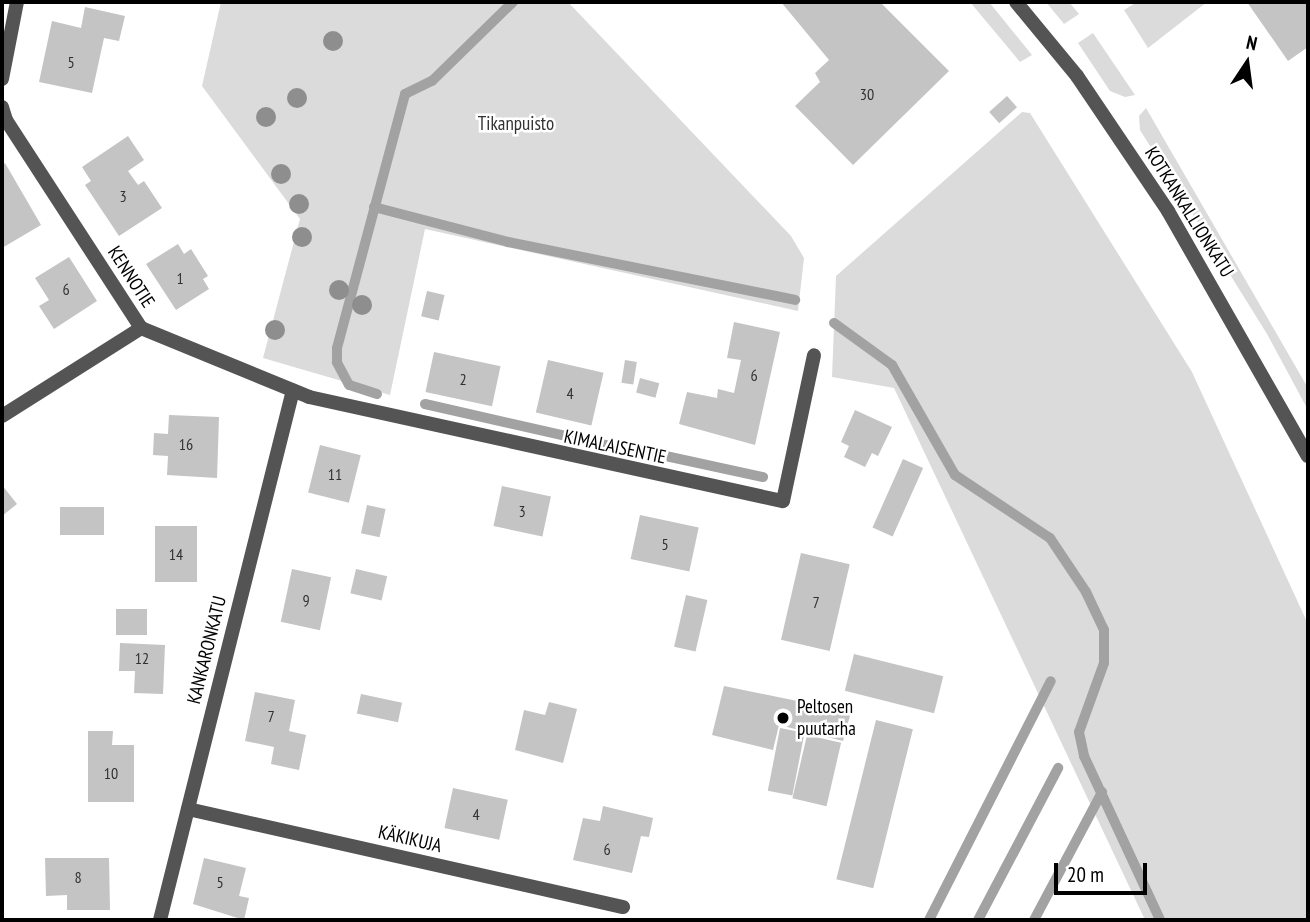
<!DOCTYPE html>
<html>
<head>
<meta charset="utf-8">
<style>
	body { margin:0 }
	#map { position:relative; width:1310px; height:922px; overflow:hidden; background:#fff; font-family:"PT Sans Narrow",sans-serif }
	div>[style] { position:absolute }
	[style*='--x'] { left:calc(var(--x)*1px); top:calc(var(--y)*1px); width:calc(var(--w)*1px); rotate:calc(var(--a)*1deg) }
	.green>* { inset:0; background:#dbdbdb }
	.stream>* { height:10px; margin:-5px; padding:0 5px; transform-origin:5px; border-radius:5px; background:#a2a2a2 }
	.building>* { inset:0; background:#c4c4c4; transform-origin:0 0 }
	.minor>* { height:14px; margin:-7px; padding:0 7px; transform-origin:7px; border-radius:7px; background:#545454 }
	.tertiary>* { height:14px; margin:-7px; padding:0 7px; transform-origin:7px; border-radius:7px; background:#545454 }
	.trees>* { width:20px; height:20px; margin:-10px; border-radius:50%; background:#8e8e8e }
	.dots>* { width:19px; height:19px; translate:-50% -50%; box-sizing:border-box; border:4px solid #fff; border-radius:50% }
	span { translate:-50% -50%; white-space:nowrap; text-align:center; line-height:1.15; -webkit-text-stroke:5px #fff; paint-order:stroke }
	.number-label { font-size:16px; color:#313131 }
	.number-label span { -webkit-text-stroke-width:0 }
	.park-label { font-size:19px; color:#323232 }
	.street-label { font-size:19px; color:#000 }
	.poi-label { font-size:19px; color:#000 }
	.left { translate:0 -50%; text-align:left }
	.frame { position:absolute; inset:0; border:4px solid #000; pointer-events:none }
	.north { position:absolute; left:1212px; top:28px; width:70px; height:70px; -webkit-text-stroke:5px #fff; paint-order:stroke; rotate:13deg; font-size:19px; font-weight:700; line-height:28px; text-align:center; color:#000 }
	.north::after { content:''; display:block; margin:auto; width:24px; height:32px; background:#000; clip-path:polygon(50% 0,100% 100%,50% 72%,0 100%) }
	.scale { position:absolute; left:1054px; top:863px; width:93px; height:32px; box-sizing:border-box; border:4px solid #000; border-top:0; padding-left:9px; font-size:21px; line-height:24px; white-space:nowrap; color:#000; -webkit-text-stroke:5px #fff; paint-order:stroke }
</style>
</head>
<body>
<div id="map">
	<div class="green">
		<div style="clip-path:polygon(221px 2px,568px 2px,791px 236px,804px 258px,798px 311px,425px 229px,390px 395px,263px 358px,300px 219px,202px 86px)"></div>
		<div style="clip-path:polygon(970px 2px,989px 2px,1032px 55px,1020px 62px)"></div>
		<div style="clip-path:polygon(1046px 2px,1069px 2px,1079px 14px,1064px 24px)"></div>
		<div style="clip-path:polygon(1137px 2px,1207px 2px,1148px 48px,1124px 10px)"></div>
		<div style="clip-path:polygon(1093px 33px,1135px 95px,1125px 97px,1110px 91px,1078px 43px)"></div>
		<div style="clip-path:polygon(1146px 108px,1308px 388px,1308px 410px,1267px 334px,1140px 130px,1139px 116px)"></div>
		<div style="clip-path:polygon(1022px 112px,1030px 113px,1192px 372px,1308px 624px,1308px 920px,1145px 920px,894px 388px,832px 377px,836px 276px)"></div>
	</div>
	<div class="stream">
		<div style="--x:374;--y:207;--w:138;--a:14.6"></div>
		<div style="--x:508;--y:242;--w:293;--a:11.4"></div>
		<div style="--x:834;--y:323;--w:72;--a:35.9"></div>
		<div style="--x:892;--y:365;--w:127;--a:60.2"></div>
		<div style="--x:955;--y:475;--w:114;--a:33.6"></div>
		<div style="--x:1050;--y:538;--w:65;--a:56.3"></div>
		<div style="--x:1086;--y:592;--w:42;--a:64.7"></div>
		<div style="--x:1104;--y:630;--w:33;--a:90"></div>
		<div style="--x:1104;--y:663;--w:73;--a:109.9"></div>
		<div style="--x:1079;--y:732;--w:25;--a:78"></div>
		<div style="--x:1084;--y:756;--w:181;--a:65.1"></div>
		<div style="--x:377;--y:394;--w:29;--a:-162"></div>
		<div style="--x:349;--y:385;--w:26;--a:-118"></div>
		<div style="--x:337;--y:362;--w:14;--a:-90"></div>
		<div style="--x:337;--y:348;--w:263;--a:-75"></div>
		<div style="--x:405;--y:94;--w:30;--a:-26"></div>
		<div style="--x:432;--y:81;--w:113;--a:-44.3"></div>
		<div style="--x:425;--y:404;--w:186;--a:12.8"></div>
		<div style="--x:638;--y:450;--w:128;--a:12.2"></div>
		<div style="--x:929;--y:920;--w:268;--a:-63"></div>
		<div style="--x:978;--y:920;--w:172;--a:-62.2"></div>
		<div style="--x:1034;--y:920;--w:145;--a:-62"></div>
	</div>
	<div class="building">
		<div style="clip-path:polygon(781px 2px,880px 2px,949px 71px,853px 165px,795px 106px,820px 82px,815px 73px,829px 60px)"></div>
		<div style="clip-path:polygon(1247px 2px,1306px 2px,1308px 47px,1288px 61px)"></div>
		<div style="clip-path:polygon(85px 7px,125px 16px,119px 41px,104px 38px,92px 93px,39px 82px,52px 21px,81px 28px)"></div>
		<div style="left:1007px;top:96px;width:15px;height:24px;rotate:48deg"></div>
		<div style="clip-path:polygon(128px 136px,144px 160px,128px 171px,138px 185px,144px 181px,162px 208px,119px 236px,85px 185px,91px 181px,82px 167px)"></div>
		<div style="clip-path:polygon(5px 163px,41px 225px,2px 248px,2px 165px)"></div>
		<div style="clip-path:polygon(178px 244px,184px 254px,191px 249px,208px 276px,203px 279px,209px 289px,176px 310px,146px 264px)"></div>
		<div style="clip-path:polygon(69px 257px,97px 301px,54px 329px,39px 306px,49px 300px,35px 278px)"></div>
		<div style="left:427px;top:291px;width:18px;height:26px;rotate:13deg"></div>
		<div style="clip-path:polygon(734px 322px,780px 332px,755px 445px,679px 424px,687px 392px,717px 398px,718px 389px,734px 393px,741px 360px,727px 358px)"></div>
		<div style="left:434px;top:352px;width:68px;height:41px;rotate:12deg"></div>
		<div style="left:548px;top:360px;width:57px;height:54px;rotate:13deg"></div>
		<div style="left:625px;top:360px;width:12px;height:23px;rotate:9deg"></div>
		<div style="left:640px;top:378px;width:20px;height:15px;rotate:15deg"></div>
		<div style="clip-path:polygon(855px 410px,892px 427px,878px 456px,872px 453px,865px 467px,844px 457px,849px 446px,841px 442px)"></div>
		<div style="clip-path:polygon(169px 415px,219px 417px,217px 478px,167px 475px,168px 456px,153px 455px,154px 433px,168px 434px)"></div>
		<div style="left:320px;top:445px;width:42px;height:49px;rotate:14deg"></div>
		<div style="left:903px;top:459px;width:22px;height:75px;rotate:24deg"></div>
		<div style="clip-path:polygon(2px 485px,17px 504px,2px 516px)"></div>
		<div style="left:502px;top:486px;width:50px;height:41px;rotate:12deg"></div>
		<div style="left:367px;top:505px;width:19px;height:29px;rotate:12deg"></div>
		<div style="left:60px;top:507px;width:44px;height:28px"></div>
		<div style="left:640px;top:515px;width:60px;height:45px;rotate:12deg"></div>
		<div style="left:155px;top:526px;width:42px;height:56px"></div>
		<div style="left:801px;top:553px;width:50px;height:89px;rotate:13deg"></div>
		<div style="left:292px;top:569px;width:40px;height:54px;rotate:12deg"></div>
		<div style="left:356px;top:569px;width:32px;height:25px;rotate:13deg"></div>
		<div style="left:686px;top:595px;width:22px;height:53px;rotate:13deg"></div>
		<div style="left:116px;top:609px;width:31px;height:26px"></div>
		<div style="clip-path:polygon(120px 643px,165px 645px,163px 694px,134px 693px,135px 671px,119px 671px)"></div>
		<div style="left:854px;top:654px;width:92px;height:38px;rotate:14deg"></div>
		<div style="clip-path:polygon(724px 686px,851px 712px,843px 741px,779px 725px,773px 750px,712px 735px)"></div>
		<div style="clip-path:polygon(255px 692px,295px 700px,289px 731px,306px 735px,299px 770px,271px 764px,274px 747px,245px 741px)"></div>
		<div style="left:361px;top:694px;width:42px;height:20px;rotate:12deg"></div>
		<div style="clip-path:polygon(549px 702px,577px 709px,563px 763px,515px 750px,524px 710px,545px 715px)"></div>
		<div style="left:876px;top:720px;width:38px;height:164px;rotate:14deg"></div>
		<div style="left:780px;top:728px;width:25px;height:64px;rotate:11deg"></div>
		<div style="clip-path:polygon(88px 731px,113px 731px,112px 745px,134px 745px,134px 802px,88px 802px)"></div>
		<div style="left:807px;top:735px;width:35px;height:65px;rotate:13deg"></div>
		<div style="left:453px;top:788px;width:56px;height:41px;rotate:12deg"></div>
		<div style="clip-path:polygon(603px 806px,653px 818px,649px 837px,641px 836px,632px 873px,573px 860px,583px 818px,600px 821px)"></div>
		<div style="clip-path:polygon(45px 858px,109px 858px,110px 910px,67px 910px,67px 895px,46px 896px)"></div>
		<div style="clip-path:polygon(204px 858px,246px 868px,239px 896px,249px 898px,244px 920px,193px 904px)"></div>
	</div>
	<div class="minor">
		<div style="--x:2;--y:79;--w:78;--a:-79"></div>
		<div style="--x:2;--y:107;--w:14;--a:73"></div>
		<div style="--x:6;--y:120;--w:248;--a:57"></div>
		<div style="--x:141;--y:328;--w:182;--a:22.3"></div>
		<div style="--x:309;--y:397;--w:485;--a:12.4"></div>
		<div style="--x:783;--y:501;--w:149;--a:-78"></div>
		<div style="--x:2;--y:416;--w:165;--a:-32.3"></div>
		<div style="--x:188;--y:809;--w:446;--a:12.7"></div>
		<div style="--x:160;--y:920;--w:546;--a:-75.91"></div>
	</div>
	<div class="tertiary">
		<div style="--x:1016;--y:2;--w:96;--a:50.5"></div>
		<div style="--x:1077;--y:76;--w:163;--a:56"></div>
		<div style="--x:1168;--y:211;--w:282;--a:60.3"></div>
	</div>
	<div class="trees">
		<div style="left:333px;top:41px"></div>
		<div style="left:297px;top:98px"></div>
		<div style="left:266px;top:117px"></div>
		<div style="left:281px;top:174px"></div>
		<div style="left:299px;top:204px"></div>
		<div style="left:302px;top:237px"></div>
		<div style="left:339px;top:290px"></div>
		<div style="left:362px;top:305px"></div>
		<div style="left:275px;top:330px"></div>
	</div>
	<div class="dots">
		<div style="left:783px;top:718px;background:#000"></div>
	</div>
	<div class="number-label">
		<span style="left:71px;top:62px">5</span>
		<span style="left:867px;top:94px">30</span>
		<span style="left:123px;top:196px">3</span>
		<span style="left:180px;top:278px">1</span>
		<span style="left:66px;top:289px">6</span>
		<span style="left:754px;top:375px">6</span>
		<span style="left:463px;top:379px">2</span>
		<span style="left:570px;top:393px">4</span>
		<span style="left:186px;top:444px">16</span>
		<span style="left:335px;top:474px">11</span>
		<span style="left:522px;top:511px">3</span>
		<span style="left:665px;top:544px">5</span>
		<span style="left:176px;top:554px">14</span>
		<span style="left:306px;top:600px">9</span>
		<span style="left:816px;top:602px">7</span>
		<span style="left:142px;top:658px">12</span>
		<span style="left:271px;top:716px">7</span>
		<span style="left:111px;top:773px">10</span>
		<span style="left:476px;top:814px">4</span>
		<span style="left:607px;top:849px">6</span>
		<span style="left:78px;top:877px">8</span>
		<span style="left:220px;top:882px">5</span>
	</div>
	<div class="park-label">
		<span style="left:516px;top:124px">Tikanpuisto</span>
	</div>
	<div class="street-label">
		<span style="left:1189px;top:212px;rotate:58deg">KOTKANKALLIONKATU</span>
		<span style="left:131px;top:277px;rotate:57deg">KENNOTIE</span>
		<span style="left:615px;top:447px;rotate:12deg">KIMALAISENTIE</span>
		<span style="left:207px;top:650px;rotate:-76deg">KANKARONKATU</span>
		<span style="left:410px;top:839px;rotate:13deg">KÄKIKUJA</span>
	</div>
	<div class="poi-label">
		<span class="left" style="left:797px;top:718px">Peltosen<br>puutarha</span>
	</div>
	<div class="frame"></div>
	<div class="north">N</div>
	<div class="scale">20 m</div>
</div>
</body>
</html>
